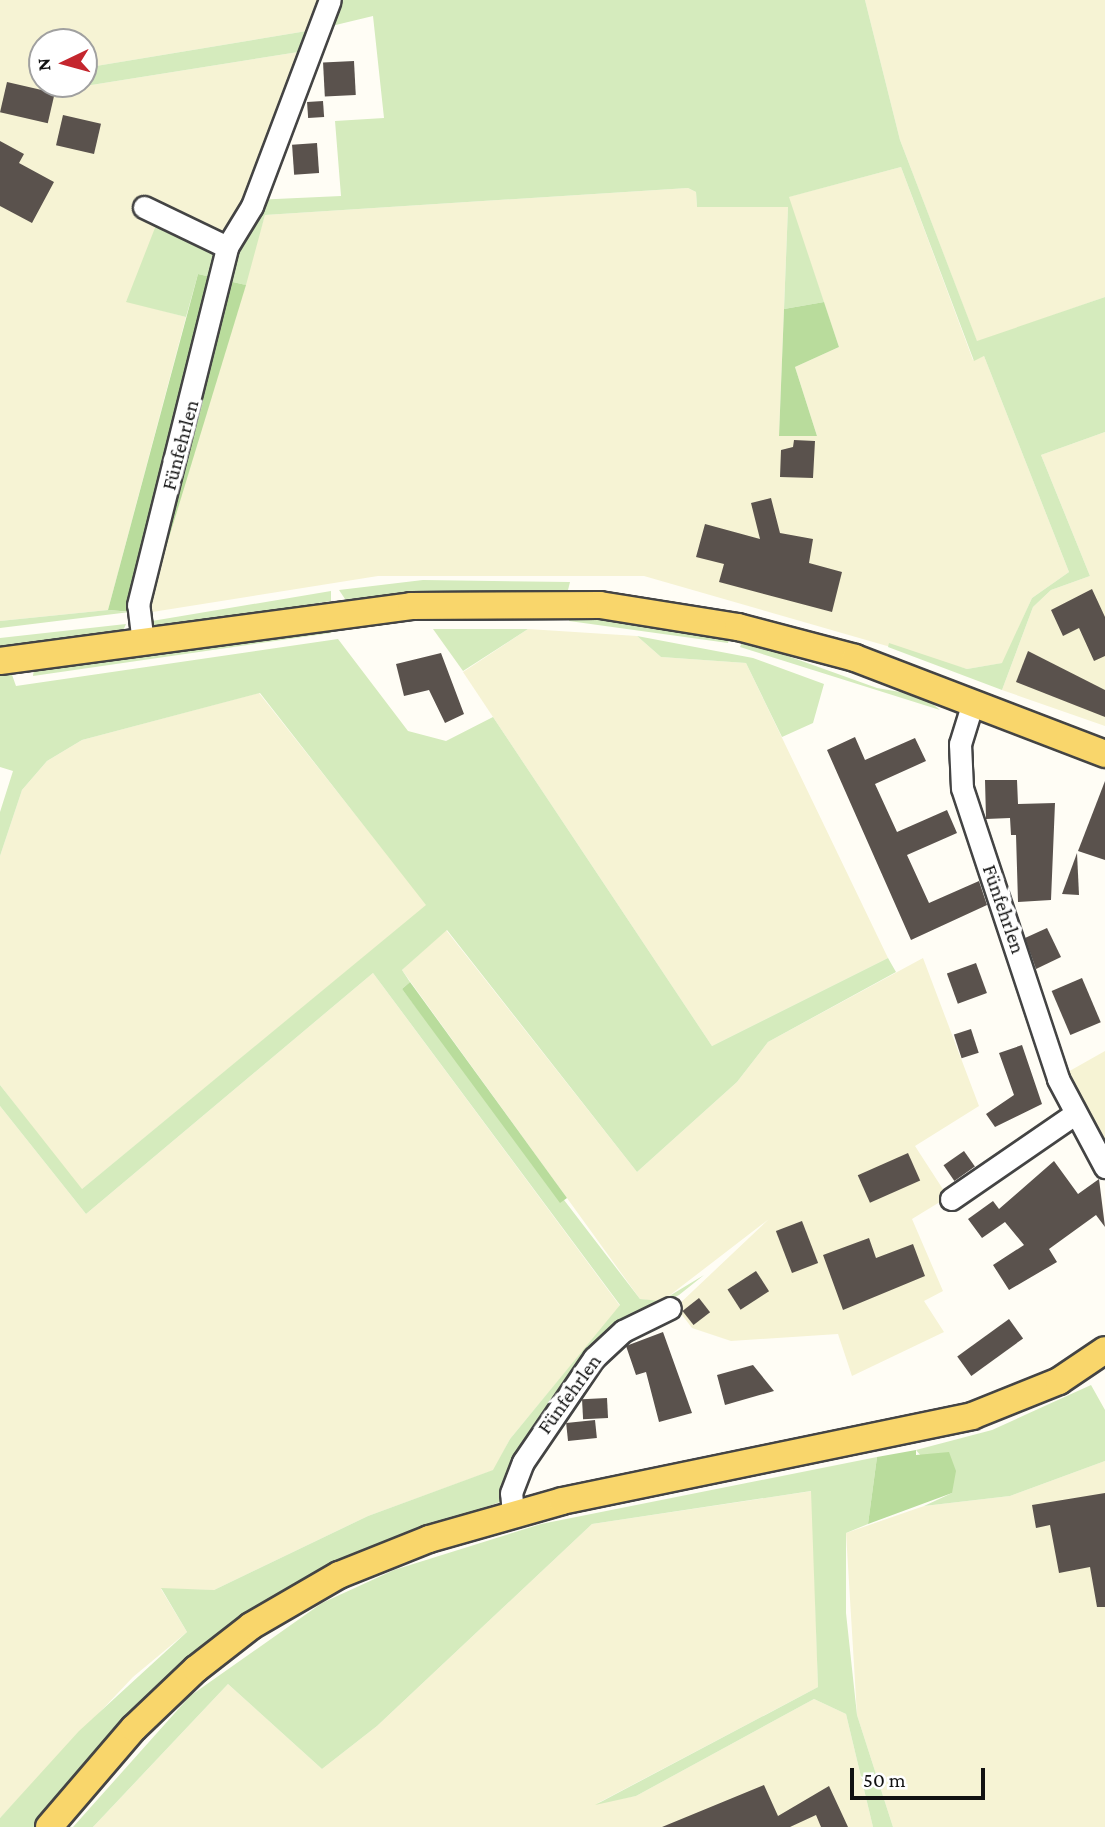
<!DOCTYPE html>
<html>
<head>
<meta charset="utf-8">
<style>
	body { margin:0 }
	#map { position:relative; width:1105px; height:1827px; overflow:hidden; background:#fffdf5; font-family:"Crimson Pro",serif }
	div>[style] { position:absolute }
	[style*='--x'] { left:calc(var(--x)*1px); top:calc(var(--y)*1px); width:calc(var(--w)*1px); rotate:calc(var(--a)*1deg) }
	.farmland>* { inset:0; background:#f6f3d4 }
	.green>* { inset:0; background:#d5ebbd }
	.forest>* { inset:0; background:#b9dc9c }
	.building>* { inset:0; background:#5a524d; transform-origin:0 0 }
	.roads { filter:drop-shadow(2px 0 #444) drop-shadow(-2px 0 #444) drop-shadow(0 2px #444) drop-shadow(0 -2px #444) }
	.minor>* { height:21px; margin:-10.5px; padding:0 10.5px; transform-origin:10.5px; border-radius:10.5px; background:#fff }
	.major>* { height:26px; margin:-13px; padding:0 13px; transform-origin:13px; border-radius:13px; background:#f9d66b }
	span { translate:-50% -50%; white-space:nowrap; text-align:center; line-height:1.15; -webkit-text-stroke:7px #fff; paint-order:stroke }
	.street-label { font-size:21px; color:#111 }
	.north { position:absolute; left:28px; top:28px; width:70px; height:70px; box-sizing:border-box; background:#fff; border:2px solid #a0a0a0; border-radius:50%; rotate:265deg; font-size:19px; font-weight:700; line-height:28px; text-align:center; color:#111 }
	.north::after { content:''; display:block; margin:auto; width:24px; height:32px; background:#c4262e; clip-path:polygon(50% 0,100% 100%,50% 72%,0 100%) }
	.scale { position:absolute; left:850px; top:1768px; width:135px; height:32px; box-sizing:border-box; border:4px solid #111; border-top:0; padding-left:9px; font-size:21px; line-height:24px; white-space:nowrap; color:#111; -webkit-text-stroke:5px #fff; paint-order:stroke }
</style>
</head>
<body>
<div id="map">
	<div class="farmland">
		<div style="clip-path:polygon(0 0,330px 0,319px 29px,84px 68px,84px 42px,42px 42px,42px 84px,60px 90px,311px 50px,234px 232px,126px 301px,186px 317px,108px 610px,0 621px)"></div>
		<div style="clip-path:polygon(865px 0,1105px 0,1105px 297px,977px 342px,900px 140px)"></div>
		<div style="clip-path:polygon(901px 167px,973px 360px,984px 356px,1069px 572px,1032px 598px,1003px 663px,967px 669px,644px 576px,378px 576px,146px 613px,265px 215px,688px 188px,696px 192px,697px 207px,788px 207px,779px 435px,817px 436px,795px 367px,839px 347px,788px 197px)"></div>
		<div style="clip-path:polygon(1105px 432px,1105px 726px,1002px 690px,1033px 607px,1051px 590px,1090px 576px,1041px 455px)"></div>
		<div style="clip-path:polygon(528px 629px,637px 636px,661px 657px,746px 663px,888px 958px,712px 1046px,463px 672px)"></div>
		<div style="clip-path:polygon(259px 693px,427px 905px,81px 1190px,0 1085px,0 856px,22px 790px,47px 761px,82px 740px)"></div>
		<div style="clip-path:polygon(446px 930px,637px 1172px,737px 1082px,768px 1042px,923px 958px,979px 1106px,915px 1146px,948px 1197px,912px 1219px,943px 1291px,924px 1301px,944px 1332px,852px 1376px,838px 1334px,731px 1341px,692px 1328px,676px 1307px,769px 1219px,661px 1302px,640px 1299px,402px 970px)"></div>
		<div style="clip-path:polygon(373px 973px,620px 1306px,510px 1439px,494px 1470px,368px 1516px,214px 1590px,161px 1589px,187px 1632px,133px 1677px,0 1818px,0 1106px,86px 1214px)"></div>
		<div style="clip-path:polygon(1105px 1051px,1105px 1152px,1066px 1073px)"></div>
		<div style="clip-path:polygon(1105px 1461px,1105px 1827px,893px 1827px,857px 1715px,846px 1533px,924px 1506px,1010px 1496px)"></div>
		<div style="clip-path:polygon(812px 1491px,818px 1687px,598px 1803px,636px 1796px,814px 1699px,846px 1714px,873px 1827px,93px 1827px,228px 1684px,322px 1769px,377px 1726px,592px 1524px)"></div>
	</div>
	<div class="green">
		<div style="clip-path:polygon(330px 0,865px 0,900px 140px,977px 341px,1105px 297px,1105px 432px,1041px 455px,1090px 576px,1051px 590px,1033px 607px,1002px 690px,888px 647px,889px 643px,967px 669px,1002px 663px,1032px 598px,1069px 572px,984px 356px,974px 361px,901px 167px,789px 197px,824px 302px,784px 309px,788px 207px,697px 207px,696px 192px,688px 188px,265px 215px,246px 285px,198px 274px,186px 317px,126px 302px,160px 215px,227px 247px,254px 200px,341px 196px,335px 121px,384px 118px,373px 16px,319px 29px,311px 50px,60px 90px,53px 84px,84px 84px,84px 68px,319px 29px)"></div>
		<div style="clip-path:polygon(423px 580px,570px 582px,568px 590px,345px 599px,339px 590px)"></div>
		<div style="clip-path:polygon(331px 591px,331px 601px,150px 630px,146px 622px)"></div>
		<div style="clip-path:polygon(108px 610px,130px 612px,0 628px,0 621px)"></div>
		<div style="clip-path:polygon(569px 614px,642px 621px,730px 637px,728px 643px,569px 621px)"></div>
		<div style="clip-path:polygon(126px 624px,122px 633px,0 649px,0 638px)"></div>
		<div style="clip-path:polygon(330px 624px,331px 633px,33px 676px,34px 668px)"></div>
		<div style="clip-path:polygon(433px 629px,528px 629px,463px 671px)"></div>
		<div style="clip-path:polygon(637px 636px,753px 658px,824px 684px,813px 723px,782px 737px,746px 663px,661px 657px)"></div>
		<div style="clip-path:polygon(338px 639px,408px 731px,446px 741px,493px 717px,712px 1046px,888px 958px,896px 972px,768px 1042px,737px 1082px,637px 1172px,447px 930px,402px 970px,410px 982px,402px 989px,640px 1299px,661px 1301px,704px 1275px,679px 1295px,630px 1320px,512px 1474px,500px 1502px,366px 1550px,290px 1589px,38px 1827px,0 1827px,0 1818px,79px 1731px,187px 1632px,161px 1588px,214px 1590px,368px 1516px,493px 1470px,510px 1439px,620px 1305px,373px 973px,86px 1214px,0 1106px,0 1085px,82px 1189px,426px 905px,260px 693px,82px 740px,47px 761px,22px 790px,0 856px,0 812px,13px 771px,0 767px,0 672px,11px 672px,16px 686px)"></div>
		<div style="clip-path:polygon(743px 640px,877px 688px,923px 696px,940px 710px,740px 647px)"></div>
		<div style="clip-path:polygon(1091px 1385px,1105px 1410px,1105px 1461px,1010px 1496px,924px 1506px,952px 1493px,916px 1450px,992px 1430px)"></div>
		<div style="clip-path:polygon(877px 1457px,868px 1524px,846px 1533px,846px 1613px,857px 1715px,893px 1827px,873px 1827px,846px 1714px,814px 1699px,636px 1796px,595px 1805px,818px 1687px,811px 1491px,592px 1524px,377px 1726px,322px 1769px,228px 1684px,93px 1827px,73px 1827px,190px 1696px,322px 1603px,394px 1570px,541px 1524px)"></div>
	</div>
	<div class="forest">
		<div style="clip-path:polygon(198px 274px,246px 285px,146px 613px,108px 610px)"></div>
		<div style="clip-path:polygon(824px 302px,839px 347px,795px 367px,817px 436px,779px 436px,784px 309px)"></div>
		<div style="clip-path:polygon(410px 982px,567px 1198px,560px 1203px,402px 989px)"></div>
		<div style="clip-path:polygon(916px 1450px,916px 1455px,949px 1452px,956px 1471px,952px 1493px,868px 1524px,877px 1457px)"></div>
	</div>
	<div class="building">
		<div style="left:354px;top:61px;width:34px;height:31px;rotate:87deg"></div>
		<div style="left:7px;top:82px;width:49px;height:31px;rotate:13deg"></div>
		<div style="left:323px;top:101px;width:16px;height:16px;rotate:86deg"></div>
		<div style="left:63px;top:115px;width:39px;height:31px;rotate:13deg"></div>
		<div style="clip-path:polygon(0 141px,24px 154px,19px 163px,54px 182px,32px 223px,0 206px)"></div>
		<div style="left:317px;top:143px;width:30px;height:25px;rotate:86deg"></div>
		<div style="clip-path:polygon(794px 440px,815px 441px,813px 478px,780px 477px,781px 450px,793px 447px)"></div>
		<div style="clip-path:polygon(771px 498px,780px 533px,813px 539px,809px 563px,842px 572px,832px 612px,719px 582px,724px 564px,696px 557px,705px 524px,760px 539px,751px 503px)"></div>
		<div style="clip-path:polygon(1092px 589px,1105px 617px,1105px 656px,1094px 661px,1079px 628px,1063px 636px,1051px 610px)"></div>
		<div style="clip-path:polygon(1028px 651px,1105px 690px,1105px 717px,1016px 682px)"></div>
		<div style="clip-path:polygon(441px 653px,464px 714px,445px 723px,429px 690px,404px 696px,396px 664px)"></div>
		<div style="clip-path:polygon(855px 737px,865px 760px,915px 738px,926px 761px,875px 784px,897px 832px,947px 810px,957px 833px,907px 855px,929px 903px,979px 881px,987px 905px,911px 940px,827px 750px)"></div>
		<div style="clip-path:polygon(985px 780px,1017px 780px,1018px 804px,1055px 803px,1051px 900px,1018px 902px,1016px 835px,1011px 835px,1010px 818px,986px 819px)"></div>
		<div style="clip-path:polygon(1105px 781px,1105px 860px,1078px 851px)"></div>
		<div style="clip-path:polygon(1077px 853px,1079px 895px,1062px 894px)"></div>
		<div style="clip-path:polygon(1047px 928px,1061px 957px,1036px 969px,1025px 938px)"></div>
		<div style="left:976px;top:963px;width:32px;height:31px;rotate:70deg"></div>
		<div style="left:1082px;top:978px;width:48px;height:33px;rotate:67deg"></div>
		<div style="left:971px;top:1029px;width:25px;height:18px;rotate:72deg"></div>
		<div style="clip-path:polygon(1022px 1045px,1042px 1104px,995px 1127px,986px 1114px,1014px 1095px,999px 1053px)"></div>
		<div style="left:964px;top:1151px;width:19px;height:25px;rotate:55deg"></div>
		<div style="left:908px;top:1153px;width:30px;height:55px;rotate:66deg"></div>
		<div style="clip-path:polygon(1054px 1161px,1078px 1194px,1099px 1179px,1105px 1227px,1096px 1215px,1049px 1249px,1057px 1262px,1009px 1290px,993px 1265px,1024px 1245px,1005px 1222px,982px 1238px,968px 1219px,993px 1201px,999px 1209px)"></div>
		<div style="left:802px;top:1221px;width:45px;height:28px;rotate:69deg"></div>
		<div style="clip-path:polygon(869px 1238px,876px 1258px,913px 1244px,925px 1276px,843px 1310px,823px 1255px)"></div>
		<div style="left:756px;top:1271px;width:24px;height:34px;rotate:57deg"></div>
		<div style="left:699px;top:1298px;width:18px;height:21px;rotate:52deg"></div>
		<div style="left:1009px;top:1319px;width:24px;height:64px;rotate:54deg"></div>
		<div style="clip-path:polygon(663px 1332px,692px 1413px,659px 1422px,646px 1372px,636px 1375px,626px 1346px)"></div>
		<div style="clip-path:polygon(753px 1365px,774px 1391px,725px 1405px,717px 1375px)"></div>
		<div style="left:607px;top:1398px;width:20px;height:25px;rotate:87deg"></div>
		<div style="left:595px;top:1420px;width:18px;height:29px;rotate:84deg"></div>
		<div style="clip-path:polygon(1105px 1493px,1105px 1607px,1097px 1607px,1090px 1567px,1059px 1573px,1050px 1525px,1036px 1528px,1032px 1505px)"></div>
		<div style="clip-path:polygon(764px 1785px,778px 1816px,829px 1786px,848px 1827px,821px 1827px,816px 1815px,790px 1827px,662px 1827px)"></div>
	</div>
	<div class="roads">
		<div class="minor">
			<div style="--x:144;--y:207;--w:92;--a:25.7"></div>
			<div style="--x:143;--y:643;--w:38;--a:-97"></div>
			<div style="--x:138;--y:605;--w:369;--a:-76"></div>
			<div style="--x:227;--y:247;--w:48;--a:-58.6"></div>
			<div style="--x:252;--y:206;--w:220;--a:-69.3"></div>
			<div style="--x:973;--y:702;--w:44;--a:107.2"></div>
			<div style="--x:960;--y:744;--w:44;--a:87.4"></div>
			<div style="--x:962;--y:788;--w:306;--a:71.7"></div>
			<div style="--x:1058;--y:1079;--w:100;--a:61.9"></div>
			<div style="--x:951;--y:1199;--w:148;--a:-34.5"></div>
			<div style="--x:513;--y:1514;--w:21;--a:-95"></div>
			<div style="--x:511;--y:1493;--w:33;--a:-69"></div>
			<div style="--x:523;--y:1462;--w:126;--a:-55.7"></div>
			<div style="--x:594;--y:1358;--w:40;--a:-43"></div>
			<div style="--x:623;--y:1331;--w:52;--a:-26.1"></div>
		</div>
		<div class="major">
			<div style="--x:0;--y:661;--w:415;--a:-7.6"></div>
			<div style="--x:411;--y:606;--w:189;--a:-0.3"></div>
			<div style="--x:600;--y:605;--w:140;--a:9.1"></div>
			<div style="--x:738;--y:627;--w:121;--a:14.8"></div>
			<div style="--x:855;--y:658;--w:268;--a:21"></div>
			<div style="--x:49;--y:1827;--w:130;--a:-49.4"></div>
			<div style="--x:134;--y:1728;--w:86;--a:-43.6"></div>
			<div style="--x:196;--y:1669;--w:70;--a:-38"></div>
			<div style="--x:251;--y:1626;--w:102;--a:-30.1"></div>
			<div style="--x:339;--y:1575;--w:97;--a:-21.8"></div>
			<div style="--x:429;--y:1539;--w:138;--a:-15.9"></div>
			<div style="--x:562;--y:1501;--w:419;--a:-11.7"></div>
			<div style="--x:972;--y:1416;--w:94;--a:-21.9"></div>
			<div style="--x:1059;--y:1381;--w:55;--a:-34"></div>
		</div>
	</div>
	<div class="street-label">
		<span style="left:180px;top:445px;rotate:-75deg">Fünfehrlen</span>
		<span style="left:1004px;top:909px;rotate:71deg">Fünfehrlen</span>
		<span style="left:569px;top:1394px;rotate:-54deg">Fünfehrlen</span>
	</div>
	<div class="north">N</div>
	<div class="scale">50 m</div>
</div>
</body>
</html>
